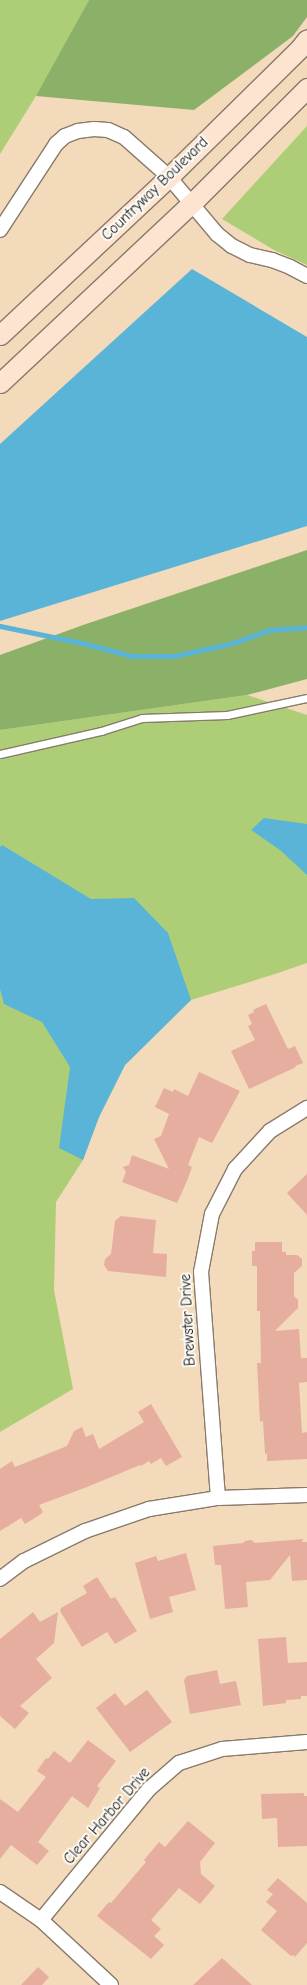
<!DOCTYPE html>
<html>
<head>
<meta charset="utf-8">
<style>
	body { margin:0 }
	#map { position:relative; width:307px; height:1985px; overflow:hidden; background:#f3daba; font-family:"Comic Neue",sans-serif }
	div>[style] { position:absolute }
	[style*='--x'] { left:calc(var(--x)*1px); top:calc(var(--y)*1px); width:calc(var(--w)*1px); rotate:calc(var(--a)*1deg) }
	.green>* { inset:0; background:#adce76 }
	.forest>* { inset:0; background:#8ab167 }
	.water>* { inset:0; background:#59b4d7 }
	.stream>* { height:5px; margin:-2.5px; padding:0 2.5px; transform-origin:2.5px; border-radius:2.5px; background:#59b4d7 }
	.building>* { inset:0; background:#e6ae9e }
	.roads { filter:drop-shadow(1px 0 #887b6b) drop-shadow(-1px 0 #887b6b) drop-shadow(0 1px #887b6b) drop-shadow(0 -1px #887b6b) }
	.lane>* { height:7px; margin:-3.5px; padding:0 3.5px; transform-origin:3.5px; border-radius:3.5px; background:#fff }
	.street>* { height:14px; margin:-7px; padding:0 7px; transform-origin:7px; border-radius:7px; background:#fff }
	.secondary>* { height:19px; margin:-9.5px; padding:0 9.5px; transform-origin:9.5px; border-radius:9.5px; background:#fde4d1 }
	span { translate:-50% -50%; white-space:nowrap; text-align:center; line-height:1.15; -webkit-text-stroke:4px #fdfcf7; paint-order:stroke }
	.street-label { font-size:15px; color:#1c1c1c }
</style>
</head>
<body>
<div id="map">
	<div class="green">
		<div style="clip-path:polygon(0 0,89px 0,49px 75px,0 154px)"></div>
		<div style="clip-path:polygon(307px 126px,307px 265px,274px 250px,222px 219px)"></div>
		<div style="clip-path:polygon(247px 695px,307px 715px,307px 963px,275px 974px,191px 1000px,125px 1065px,99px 1117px,83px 1160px,56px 1202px,54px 1290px,73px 1389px,0 1432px,0 730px)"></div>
	</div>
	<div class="forest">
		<div style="clip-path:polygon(89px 0,307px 0,307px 17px,293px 36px,194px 110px,36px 96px)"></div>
		<div style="clip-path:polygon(307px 550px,307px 679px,247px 695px,0 730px,0 655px,86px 624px)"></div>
	</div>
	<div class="water">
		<div style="clip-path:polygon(192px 269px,307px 337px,307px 526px,0 621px,0 444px)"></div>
		<div style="clip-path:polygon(264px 818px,307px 824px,307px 875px,280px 850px,251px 830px)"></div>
		<div style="clip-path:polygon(2px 845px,91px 899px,134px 898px,168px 933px,191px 1000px,125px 1065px,99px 1117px,83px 1160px,59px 1148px,70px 1067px,42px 1022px,4px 1004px,0 989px,0 847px)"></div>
	</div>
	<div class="stream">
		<div style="--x:0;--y:626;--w:84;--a:11.7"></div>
		<div style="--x:82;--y:643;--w:52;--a:14.6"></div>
		<div style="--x:132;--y:656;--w:42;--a:0"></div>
		<div style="--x:174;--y:656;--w:60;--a:-12.4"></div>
		<div style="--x:233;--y:643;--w:37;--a:-20"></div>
		<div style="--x:268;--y:630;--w:39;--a:-4"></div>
	</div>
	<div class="building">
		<div style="clip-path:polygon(266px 1004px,288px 1049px,295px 1046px,303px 1063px,295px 1066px,296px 1067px,249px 1089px,231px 1051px,255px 1040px,248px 1026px,252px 1024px,248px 1015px,254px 1012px,253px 1010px)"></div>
		<div style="clip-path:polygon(199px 1072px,240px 1091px,212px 1143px,199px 1137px,188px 1165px,192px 1167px,187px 1181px,177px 1203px,122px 1182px,126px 1172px,123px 1167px,129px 1165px,132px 1155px,169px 1169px,154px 1139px,161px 1136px,169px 1114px,155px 1107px,164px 1088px,173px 1092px,174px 1089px,188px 1096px)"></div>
		<div style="clip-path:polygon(307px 1174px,307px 1215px,287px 1193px)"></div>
		<div style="clip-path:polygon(121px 1216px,156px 1220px,153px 1253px,167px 1254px,166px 1277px,108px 1271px,104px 1265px,105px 1259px,111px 1254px,115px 1221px)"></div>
		<div style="clip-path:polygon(255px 1242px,282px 1242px,282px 1252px,286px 1252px,286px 1255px,297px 1255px,302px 1259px,302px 1266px,294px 1273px,294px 1296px,298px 1300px,298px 1308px,275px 1331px,299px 1329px,301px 1358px,307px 1358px,307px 1382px,299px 1383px,302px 1433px,307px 1432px,307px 1459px,267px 1461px,267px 1453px,265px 1454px,263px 1421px,260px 1422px,257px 1363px,261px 1363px,260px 1311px,257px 1311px,257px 1266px,252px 1266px,252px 1251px,255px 1251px)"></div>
		<div style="clip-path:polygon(151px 1404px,182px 1457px,166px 1466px,161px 1458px,151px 1464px,149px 1461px,141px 1466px,140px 1465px,87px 1487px,39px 1505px,43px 1512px,38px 1516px,25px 1524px,21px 1518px,0 1531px,0 1469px,12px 1461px,15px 1467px,67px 1446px,74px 1431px,82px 1427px,86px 1437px,93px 1434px,99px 1449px,144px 1422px,138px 1412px)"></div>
		<div style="clip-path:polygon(303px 1539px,302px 1542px,307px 1542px,307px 1580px,292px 1581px,290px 1555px,270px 1580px,246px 1582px,248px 1607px,225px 1609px,221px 1565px,215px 1565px,213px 1546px,243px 1543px,245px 1541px,251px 1540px,255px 1543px)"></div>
		<div style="clip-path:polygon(186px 1553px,196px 1590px,169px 1597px,173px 1612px,150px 1619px,135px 1563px,156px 1556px,158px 1561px)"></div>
		<div style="clip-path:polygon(97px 1577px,111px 1599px,115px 1597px,137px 1631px,115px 1644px,107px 1632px,82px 1647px,60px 1611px,61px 1608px,87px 1593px,83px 1586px)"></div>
		<div style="clip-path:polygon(33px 1612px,40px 1622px,58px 1612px,54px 1643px,36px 1659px,52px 1678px,20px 1706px,29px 1713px,15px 1729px,0 1716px,0 1639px)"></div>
		<div style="clip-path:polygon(286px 1637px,288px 1663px,307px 1662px,307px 1696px,301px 1696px,301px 1699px,286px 1700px,286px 1703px,263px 1706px,258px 1639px)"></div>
		<div style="clip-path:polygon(217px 1670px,220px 1684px,236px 1681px,241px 1705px,190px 1714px,184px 1680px,187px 1676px)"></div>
		<div style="clip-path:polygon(147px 1690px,172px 1722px,130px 1752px,96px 1708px,115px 1693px,125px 1706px)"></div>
		<div style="clip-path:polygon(88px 1740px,116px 1761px,97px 1786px,100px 1788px,88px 1808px,72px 1796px,38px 1842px,49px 1851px,37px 1865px,11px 1845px,0 1859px,0 1799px,18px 1812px,46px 1777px,37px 1771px,46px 1758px,48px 1759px,54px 1751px,70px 1763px)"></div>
		<div style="clip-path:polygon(304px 1793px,304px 1796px,307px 1796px,307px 1846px,278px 1847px,277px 1818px,262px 1819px,261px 1794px)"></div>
		<div style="clip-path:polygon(188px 1821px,215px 1843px,200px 1862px,201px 1874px,215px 1886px,200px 1904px,179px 1888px,151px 1920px,161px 1929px,154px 1936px,164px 1945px,151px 1959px,97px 1916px,109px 1902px,111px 1903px,146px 1862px,144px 1860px,159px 1842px,165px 1847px)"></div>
		<div style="clip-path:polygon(278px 1878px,307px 1903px,307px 1943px,295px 1957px,293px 1955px,291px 1956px,261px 1930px,277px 1911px,266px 1902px,273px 1894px,267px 1890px)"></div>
		<div style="clip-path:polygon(222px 1958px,252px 1985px,193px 1985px)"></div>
		<div style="clip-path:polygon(38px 1967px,49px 1977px,42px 1985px,21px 1985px)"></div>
	</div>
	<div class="roads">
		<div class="lane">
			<div style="--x:0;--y:754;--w:104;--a:-12.8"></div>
			<div style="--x:101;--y:731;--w:43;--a:-17.6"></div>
			<div style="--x:142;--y:718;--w:85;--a:-2"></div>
			<div style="--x:227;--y:715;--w:82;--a:-12"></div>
		</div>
		<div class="street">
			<div style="--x:0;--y:230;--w:103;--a:-56.9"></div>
			<div style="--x:56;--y:144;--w:12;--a:-42"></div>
			<div style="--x:65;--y:136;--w:14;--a:-21"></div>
			<div style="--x:78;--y:131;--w:16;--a:-7"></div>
			<div style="--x:94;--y:129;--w:14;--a:4"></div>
			<div style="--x:108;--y:130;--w:17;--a:24"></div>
			<div style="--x:124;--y:137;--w:60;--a:41.6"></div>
			<div style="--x:169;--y:177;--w:75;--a:49.9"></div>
			<div style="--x:217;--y:234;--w:19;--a:39"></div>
			<div style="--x:232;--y:246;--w:20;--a:27"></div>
			<div style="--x:250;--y:255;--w:23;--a:13"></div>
			<div style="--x:272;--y:260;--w:19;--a:21"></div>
			<div style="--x:290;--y:267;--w:19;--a:28"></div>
			<div style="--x:218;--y:1498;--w:227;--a:-94.3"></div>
			<div style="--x:201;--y:1272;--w:59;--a:-79.3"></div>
			<div style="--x:212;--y:1214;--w:51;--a:-62.9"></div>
			<div style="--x:235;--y:1169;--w:52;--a:-47.4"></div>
			<div style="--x:270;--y:1131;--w:44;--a:-31.9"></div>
			<div style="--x:0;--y:1579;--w:30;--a:-37"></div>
			<div style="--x:24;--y:1561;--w:68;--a:-26.2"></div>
			<div style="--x:85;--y:1531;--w:68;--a:-19"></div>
			<div style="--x:149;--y:1509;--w:70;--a:-9.1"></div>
			<div style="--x:218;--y:1498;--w:89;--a:-1.9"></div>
			<div style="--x:0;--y:1892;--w:50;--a:34.3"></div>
			<div style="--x:111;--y:1985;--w:96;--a:-137.1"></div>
			<div style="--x:41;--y:1920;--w:170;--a:-50.5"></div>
			<div style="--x:149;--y:1789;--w:40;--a:-41"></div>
			<div style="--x:179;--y:1763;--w:45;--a:-18"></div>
			<div style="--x:222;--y:1749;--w:85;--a:-4.7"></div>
		</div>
		<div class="secondary">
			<div style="--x:0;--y:335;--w:236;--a:-43.1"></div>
			<div style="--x:172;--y:174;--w:180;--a:-44.5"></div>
			<div style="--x:300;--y:48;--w:11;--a:-52"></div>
			<div style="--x:0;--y:383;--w:263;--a:-43.2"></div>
			<div style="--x:192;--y:203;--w:163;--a:-45"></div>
		</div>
	</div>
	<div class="street-label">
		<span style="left:155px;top:189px;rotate:-44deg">Countryway Boulevard</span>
		<span style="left:188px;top:1320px;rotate:-93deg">Brewster Drive</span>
		<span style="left:107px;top:1816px;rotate:-49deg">Clear Harbor Drive</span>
	</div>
</div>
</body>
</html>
